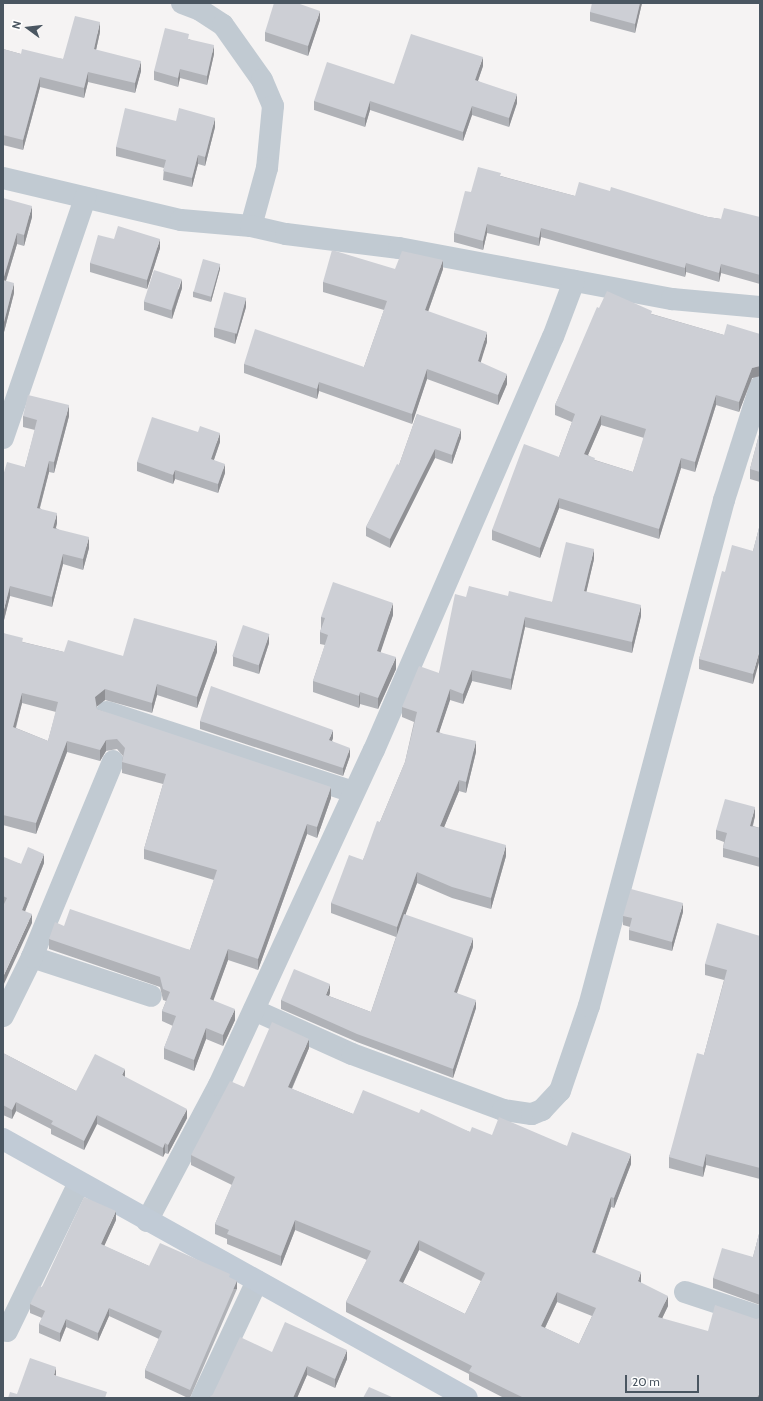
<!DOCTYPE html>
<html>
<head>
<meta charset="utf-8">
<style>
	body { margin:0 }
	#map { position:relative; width:763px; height:1401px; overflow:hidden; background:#f5f3f3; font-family:Cabin,sans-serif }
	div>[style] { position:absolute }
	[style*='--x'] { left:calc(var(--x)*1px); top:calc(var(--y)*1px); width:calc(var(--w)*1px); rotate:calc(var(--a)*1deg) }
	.minor>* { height:22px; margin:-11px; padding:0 11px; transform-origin:11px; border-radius:11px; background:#c1cad2 }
	.secondary>* { height:22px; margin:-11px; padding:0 11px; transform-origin:11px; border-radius:11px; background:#c1cbd6 }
	.wall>* { inset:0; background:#b0b2b7 }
	.shaded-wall>* { inset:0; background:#909195; transform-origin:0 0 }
	.building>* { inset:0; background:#cdcfd5; transform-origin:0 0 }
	span { translate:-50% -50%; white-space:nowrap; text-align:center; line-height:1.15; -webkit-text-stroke:3.5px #fff; paint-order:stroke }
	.frame { position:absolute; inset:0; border:4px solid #4a5661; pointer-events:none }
	.north { position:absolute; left:8px; top:8px; width:40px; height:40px; -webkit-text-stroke:3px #fff; paint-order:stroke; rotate:285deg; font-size:11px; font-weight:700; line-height:16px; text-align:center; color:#4a5661 }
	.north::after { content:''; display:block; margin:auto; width:14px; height:18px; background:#4a5661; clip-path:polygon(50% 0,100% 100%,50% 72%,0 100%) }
	.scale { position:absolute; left:625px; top:1375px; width:74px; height:18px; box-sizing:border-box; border:2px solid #4a5661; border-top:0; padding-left:5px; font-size:12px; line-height:14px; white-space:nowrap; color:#4a5661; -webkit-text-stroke:3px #fff; paint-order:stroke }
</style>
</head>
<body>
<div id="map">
	<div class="minor">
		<div style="--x:182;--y:3;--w:19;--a:21"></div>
		<div style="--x:200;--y:10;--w:27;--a:33"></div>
		<div style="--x:223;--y:25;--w:67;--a:54.7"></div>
		<div style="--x:262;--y:80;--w:28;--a:67"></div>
		<div style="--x:273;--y:106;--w:62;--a:95.5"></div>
		<div style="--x:267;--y:168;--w:60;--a:105.4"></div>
		<div style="--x:3;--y:178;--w:183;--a:13.3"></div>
		<div style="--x:181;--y:220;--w:70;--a:4.9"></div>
		<div style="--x:251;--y:226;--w:36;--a:13"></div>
		<div style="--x:286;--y:234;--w:114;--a:7.1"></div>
		<div style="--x:399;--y:248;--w:278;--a:10.6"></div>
		<div style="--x:672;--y:299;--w:88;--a:5.2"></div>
		<div style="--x:3;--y:438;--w:254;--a:-71.1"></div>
		<div style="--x:107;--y:712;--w:259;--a:18"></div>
		<div style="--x:32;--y:957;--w:125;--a:18.1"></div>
		<div style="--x:254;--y:1010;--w:107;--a:24.2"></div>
		<div style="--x:352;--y:1054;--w:161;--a:20.3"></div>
		<div style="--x:503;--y:1110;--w:29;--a:8"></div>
		<div style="--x:532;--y:1114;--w:11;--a:-22"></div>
		<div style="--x:542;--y:1110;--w:26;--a:-47"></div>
		<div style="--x:560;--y:1091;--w:90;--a:-71.2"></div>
		<div style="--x:589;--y:1006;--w:524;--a:-75.06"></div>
		<div style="--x:724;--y:500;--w:119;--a:-72.3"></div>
		<div style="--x:3;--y:1016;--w:66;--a:-63.8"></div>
		<div style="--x:32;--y:957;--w:212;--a:-67.5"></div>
		<div style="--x:147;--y:1221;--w:154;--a:-62.1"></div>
		<div style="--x:219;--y:1085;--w:369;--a:-65.2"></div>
		<div style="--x:374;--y:750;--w:450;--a:-66.6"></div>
		<div style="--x:553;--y:337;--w:60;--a:-69.4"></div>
		<div style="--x:685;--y:1292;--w:79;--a:18.4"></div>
		<div style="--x:7;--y:1331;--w:165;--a:-64.1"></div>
		<div style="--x:202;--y:1398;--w:129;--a:-64.8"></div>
	</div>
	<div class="secondary">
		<div style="--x:3;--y:1139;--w:531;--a:29.17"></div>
	</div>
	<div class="wall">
		<div style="clip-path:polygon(642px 3px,635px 33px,590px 21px,590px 12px)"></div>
		<div style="clip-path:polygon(320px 20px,308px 56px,265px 41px,265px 32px)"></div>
		<div style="clip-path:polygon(100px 32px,96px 50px,141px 71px,135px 93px,88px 82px,84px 98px,40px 87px,23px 150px,3px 145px,3px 49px,21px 54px,63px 59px)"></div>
		<div style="clip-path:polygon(189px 39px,214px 54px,207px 85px,180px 78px,178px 87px,154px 80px,154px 71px)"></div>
		<div style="clip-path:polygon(483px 66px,478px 81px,517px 103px,509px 127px,472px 115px,463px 141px,370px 110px,365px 127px,314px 110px,314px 101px,394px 84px)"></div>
		<div style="clip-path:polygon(176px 121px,215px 127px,205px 166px,198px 164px,192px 187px,163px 180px,164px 168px,116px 156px,116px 147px)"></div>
		<div style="clip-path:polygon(501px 176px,575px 196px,610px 191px,708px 217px,721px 219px,760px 217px,760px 284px,721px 273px,719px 282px,686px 272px,685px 277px,541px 237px,539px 246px,487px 233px,483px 250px,454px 242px,454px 233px,471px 192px)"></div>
		<div style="clip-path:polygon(3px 198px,32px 217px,24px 246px,17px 244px,6px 281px,14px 293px,4px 332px,3px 332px)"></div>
		<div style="clip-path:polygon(114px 239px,160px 248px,147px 289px,90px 272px,90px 263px)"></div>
		<div style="clip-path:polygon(220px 269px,211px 302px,193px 297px,193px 292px)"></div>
		<div style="clip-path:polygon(395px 269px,443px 269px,428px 312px,487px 342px,480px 362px,507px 384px,498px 405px,427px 379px,412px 424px,319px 391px,317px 399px,244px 373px,244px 364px,364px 367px,384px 310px,323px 292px,323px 282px)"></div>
		<div style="clip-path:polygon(182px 288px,172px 319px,144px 310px,144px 301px)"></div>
		<div style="clip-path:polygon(246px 307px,235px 344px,214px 337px,214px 328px)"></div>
		<div style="clip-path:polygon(evenodd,599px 308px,652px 314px,724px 335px,760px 334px,760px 376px,752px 378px,739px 412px,716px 405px,695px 472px,681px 468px,659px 539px,559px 508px,540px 558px,492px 540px,492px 530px,559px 457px,572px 422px,555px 415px,555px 405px,599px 308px,601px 425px,644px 438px,633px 472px,595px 460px,588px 455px,601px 425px)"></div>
		<div style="clip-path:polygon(417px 414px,461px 438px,452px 464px,435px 458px,390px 548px,366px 536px,366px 527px,399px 465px)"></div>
		<div style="clip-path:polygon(23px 416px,69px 416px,54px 473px,49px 472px,40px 508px,57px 523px,56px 528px,89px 548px,83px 570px,63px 564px,52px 607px,10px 596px,3px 624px,25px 467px,35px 430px,23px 427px)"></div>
		<div style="clip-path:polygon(760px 431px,760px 482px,750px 479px,750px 469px)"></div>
		<div style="clip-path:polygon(220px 442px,214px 460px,225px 473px,218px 493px,175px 479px,173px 484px,137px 471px,137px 462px)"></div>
		<div style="clip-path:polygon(760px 524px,753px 684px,699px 669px,699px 659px,725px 572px,753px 551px)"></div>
		<div style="clip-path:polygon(594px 559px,586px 592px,641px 616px,632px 653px,525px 627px,511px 690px,472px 681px,463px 704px,450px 700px,439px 732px,476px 752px,466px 793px,459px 791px,444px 827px,506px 856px,491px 909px,452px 898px,417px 883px,405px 915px,473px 947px,457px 993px,476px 1008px,453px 1078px,357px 1042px,281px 1009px,281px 1000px,330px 993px,329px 996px,371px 1012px,396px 937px,331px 913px,331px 903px,363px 860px,380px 822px,405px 762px,414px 722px,402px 717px,402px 707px,439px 673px,466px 597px,508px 596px,552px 602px)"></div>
		<div style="clip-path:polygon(393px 615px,380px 652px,396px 669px,378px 709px,360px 704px,359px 708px,313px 692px,313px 681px,325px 645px,320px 644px,320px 632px,321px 629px,321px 617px)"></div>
		<div style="clip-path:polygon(evenodd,3px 633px,23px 642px,64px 652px,123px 656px,217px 652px,197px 708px,157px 695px,152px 713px,105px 700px,97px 706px,97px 709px,331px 798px,317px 838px,307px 834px,258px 970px,228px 960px,213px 1000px,235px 1020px,223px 1046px,206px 1039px,194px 1071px,164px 1059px,164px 1048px,173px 1026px,162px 1021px,162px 1011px,166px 1001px,163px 1000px,160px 987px,49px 949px,49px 939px,64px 926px,190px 950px,214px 880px,144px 859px,144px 849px,163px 784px,122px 773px,122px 762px,123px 756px,117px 749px,106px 751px,100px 761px,67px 752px,36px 834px,3px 825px,3px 633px,22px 703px,56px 712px,48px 741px,16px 728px,22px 703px)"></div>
		<div style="clip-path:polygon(269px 643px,259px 674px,233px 666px,233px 656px)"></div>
		<div style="clip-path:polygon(200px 721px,333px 738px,332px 741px,350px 756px,343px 776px,200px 729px)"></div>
		<div style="clip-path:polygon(755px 816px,753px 826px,760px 828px,760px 867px,723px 857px,723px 848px,724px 842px,716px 839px,716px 830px)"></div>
		<div style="clip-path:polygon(3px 859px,21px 864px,44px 863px,25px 911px,32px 923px,3px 906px)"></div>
		<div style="clip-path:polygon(683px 912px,672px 951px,629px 940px,629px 930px,630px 927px,623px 925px,623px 916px)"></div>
		<div style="clip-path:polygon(760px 936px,760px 1179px,706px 1165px,703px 1177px,669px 1168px,669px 1157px,704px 1055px,724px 980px,705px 975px,705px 964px)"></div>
		<div style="clip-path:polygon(evenodd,309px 1048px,292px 1089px,353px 1114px,419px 1113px,470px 1132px,567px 1146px,631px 1164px,614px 1208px,611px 1207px,595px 1254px,641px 1282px,641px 1283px,668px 1306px,662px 1318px,760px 1398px,504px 1398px,469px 1380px,469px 1374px,346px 1312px,346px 1302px,367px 1260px,295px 1230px,281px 1266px,227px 1244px,227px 1239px,215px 1234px,215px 1224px,232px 1185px,191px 1165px,191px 1155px,244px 1087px,309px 1048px,419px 1250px,481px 1281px,465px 1314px,403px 1283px,419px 1250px,309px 1048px,557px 1302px,592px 1316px,579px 1344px,545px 1328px,557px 1302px)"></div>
		<div style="clip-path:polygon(3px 1053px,76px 1091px,125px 1077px,187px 1118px,168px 1154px,165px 1153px,163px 1157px,97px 1124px,84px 1150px,51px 1134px,51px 1129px,16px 1111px,12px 1119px,3px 1115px)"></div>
		<div style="clip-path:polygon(116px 1220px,104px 1246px,149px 1266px,230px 1278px,237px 1289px,190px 1398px,188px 1398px,145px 1378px,145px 1370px,159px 1339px,109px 1316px,98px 1341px,66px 1327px,60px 1342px,39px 1333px,39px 1324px,42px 1318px,30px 1313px,30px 1304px,42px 1287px)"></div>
		<div style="clip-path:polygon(760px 1230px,760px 1305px,713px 1288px,713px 1278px,753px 1257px)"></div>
		<div style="clip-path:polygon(272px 1352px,347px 1359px,335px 1388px,307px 1375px,297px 1398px,208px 1398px)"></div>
	</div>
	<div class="shaded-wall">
		<div style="clip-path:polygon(640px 3px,642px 3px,635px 33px,635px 24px)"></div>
		<div style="clip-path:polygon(320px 11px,320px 20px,308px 56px,308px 46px)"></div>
		<div style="clip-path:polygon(100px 22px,100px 32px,94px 59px,94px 49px)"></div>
		<div style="clip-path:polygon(214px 45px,214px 54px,207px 85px,207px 76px)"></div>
		<div style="clip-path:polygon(483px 57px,483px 66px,475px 89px,475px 80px)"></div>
		<div style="clip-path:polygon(141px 61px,141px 71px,135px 93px,135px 83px)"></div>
		<div style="clip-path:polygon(180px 69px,180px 78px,178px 87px,178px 78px)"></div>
		<div style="clip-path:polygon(88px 72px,88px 82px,84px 98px,84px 88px)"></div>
		<div style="clip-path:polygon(40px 77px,40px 87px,23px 150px,23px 140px)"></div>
		<div style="clip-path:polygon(517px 94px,517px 103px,509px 127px,509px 118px)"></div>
		<div style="clip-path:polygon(370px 101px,370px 110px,365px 127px,365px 118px)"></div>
		<div style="clip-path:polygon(472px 106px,472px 115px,463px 141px,463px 132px)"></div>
		<div style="clip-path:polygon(215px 118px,215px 127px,205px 166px,205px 157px)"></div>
		<div style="clip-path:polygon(198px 155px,198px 164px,192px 187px,192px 178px)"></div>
		<div style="clip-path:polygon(32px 206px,32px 217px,24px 246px,24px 235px)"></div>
		<div style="clip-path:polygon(487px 224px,487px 233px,483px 250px,483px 241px)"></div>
		<div style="clip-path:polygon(541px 228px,541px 237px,539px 246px,539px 238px)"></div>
		<div style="clip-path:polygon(17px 233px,17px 244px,3px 290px,3px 280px)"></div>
		<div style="clip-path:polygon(160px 239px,160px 248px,147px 289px,147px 280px)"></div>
		<div style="clip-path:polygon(443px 260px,443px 269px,425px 320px,425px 310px)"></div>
		<div style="clip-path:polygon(686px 263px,686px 272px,685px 277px,685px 268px)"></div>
		<div style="clip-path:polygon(220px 264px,220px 269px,211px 302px,211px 298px)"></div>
		<div style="clip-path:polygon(721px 264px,721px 273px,719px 282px,719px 273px)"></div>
		<div style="clip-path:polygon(182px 279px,182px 288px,172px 319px,172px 310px)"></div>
		<div style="clip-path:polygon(14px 283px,14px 293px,4px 332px,4px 322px)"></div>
		<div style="clip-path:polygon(246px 298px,246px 307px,235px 344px,235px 335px)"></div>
		<div style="clip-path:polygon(487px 332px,487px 342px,478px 371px,478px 361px)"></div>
		<div style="clip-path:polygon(760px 366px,760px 376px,752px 378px,739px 412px,739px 402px,752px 368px)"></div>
		<div style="clip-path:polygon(427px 369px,427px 379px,412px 424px,412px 414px)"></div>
		<div style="clip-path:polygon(507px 374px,507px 384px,498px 405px,498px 395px)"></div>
		<div style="clip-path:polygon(319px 382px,319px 391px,317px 399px,317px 389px)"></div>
		<div style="clip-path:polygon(716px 395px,716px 405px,695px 472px,695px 462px)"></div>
		<div style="clip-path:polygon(69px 405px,69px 416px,54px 473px,54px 462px)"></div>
		<div style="clip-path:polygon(601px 415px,601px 425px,584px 464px,584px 454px)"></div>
		<div style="clip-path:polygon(461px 429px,461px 438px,452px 464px,452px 455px)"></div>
		<div style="clip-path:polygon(220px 433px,220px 442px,211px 468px,211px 459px)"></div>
		<div style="clip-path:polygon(435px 449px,435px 458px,390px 548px,390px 539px)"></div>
		<div style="clip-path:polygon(681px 458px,681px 468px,659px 539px,659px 529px)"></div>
		<div style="clip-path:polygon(49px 461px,49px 472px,37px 518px,37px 508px)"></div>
		<div style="clip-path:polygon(225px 464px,225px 473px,218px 493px,218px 484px)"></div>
		<div style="clip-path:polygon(175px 470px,175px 479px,173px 484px,173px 475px)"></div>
		<div style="clip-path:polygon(559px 498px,559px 508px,540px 558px,540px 548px)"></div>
		<div style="clip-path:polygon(57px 513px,57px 523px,53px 538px,53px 528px)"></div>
		<div style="clip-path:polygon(89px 537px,89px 548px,83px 570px,83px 559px)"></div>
		<div style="clip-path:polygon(594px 549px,594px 559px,584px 602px,584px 591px)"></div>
		<div style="clip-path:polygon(63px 554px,63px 564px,52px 607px,52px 597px)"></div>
		<div style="clip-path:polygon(10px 586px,10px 596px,3px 624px,3px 613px)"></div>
		<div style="clip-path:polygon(393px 603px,393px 615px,377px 663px,377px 651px)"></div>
		<div style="clip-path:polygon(641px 605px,641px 616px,632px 653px,632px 642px)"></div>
		<div style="clip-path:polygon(525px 617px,525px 627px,511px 690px,511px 679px)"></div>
		<div style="clip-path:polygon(269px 634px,269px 643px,259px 674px,259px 665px)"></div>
		<div style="clip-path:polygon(217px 641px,217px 652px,197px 708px,197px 697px)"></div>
		<div style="clip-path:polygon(760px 649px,760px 659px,753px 684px,753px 674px)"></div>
		<div style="clip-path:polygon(396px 657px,396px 669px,378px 709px,378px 698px)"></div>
		<div style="clip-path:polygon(472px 670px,472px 681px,463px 704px,463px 694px)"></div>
		<div style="clip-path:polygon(157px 684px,157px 695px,152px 713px,152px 703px)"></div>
		<div style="clip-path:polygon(105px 689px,105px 700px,95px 708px,95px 697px)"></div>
		<div style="clip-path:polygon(450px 689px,450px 700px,436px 742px,436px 732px)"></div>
		<div style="clip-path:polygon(360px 692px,360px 704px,359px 708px,359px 696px)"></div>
		<div style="clip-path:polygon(22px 693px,22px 703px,13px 737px,13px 727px)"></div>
		<div style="clip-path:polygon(333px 730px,333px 738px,329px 748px,329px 740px)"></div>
		<div style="clip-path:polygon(106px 740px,106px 751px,100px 761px,100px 750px)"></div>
		<div style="clip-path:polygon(67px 741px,67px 752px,36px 834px,36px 823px)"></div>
		<div style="clip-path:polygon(476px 741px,476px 752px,466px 793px,466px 782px)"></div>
		<div style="clip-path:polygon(350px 748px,350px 756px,343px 776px,343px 768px)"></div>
		<div style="clip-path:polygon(459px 780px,459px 791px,440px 837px,440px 826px)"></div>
		<div style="clip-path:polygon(331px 787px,331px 798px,317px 838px,317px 827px)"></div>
		<div style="clip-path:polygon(755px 807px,755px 816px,750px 835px,750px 826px)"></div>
		<div style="clip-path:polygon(307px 824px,307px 834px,258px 970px,258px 959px)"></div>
		<div style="clip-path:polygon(506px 845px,506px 856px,491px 909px,491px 898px)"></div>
		<div style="clip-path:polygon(44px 854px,44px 863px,22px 919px,22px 910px)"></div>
		<div style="clip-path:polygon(417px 872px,417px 883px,397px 938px,397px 927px)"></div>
		<div style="clip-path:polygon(683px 903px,683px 912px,672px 951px,672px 942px)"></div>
		<div style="clip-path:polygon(32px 914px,32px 923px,3px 986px,3px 977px)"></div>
		<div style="clip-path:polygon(473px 938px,473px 947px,454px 1001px,454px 992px)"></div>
		<div style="clip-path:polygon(228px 949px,228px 960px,210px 1010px,210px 999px)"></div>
		<div style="clip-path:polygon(330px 984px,330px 993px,326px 1004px,326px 995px)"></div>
		<div style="clip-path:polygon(476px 1000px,476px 1008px,453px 1078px,453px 1069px)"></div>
		<div style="clip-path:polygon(235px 1009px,235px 1020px,223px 1046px,223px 1035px)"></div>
		<div style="clip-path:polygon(206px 1028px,206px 1039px,194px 1071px,194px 1060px)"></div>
		<div style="clip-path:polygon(309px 1039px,309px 1048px,288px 1097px,288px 1087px)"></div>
		<div style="clip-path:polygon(125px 1069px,125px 1078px,122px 1075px)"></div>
		<div style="clip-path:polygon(16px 1102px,16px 1111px,12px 1119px,12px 1110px)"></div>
		<div style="clip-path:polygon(187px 1109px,187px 1118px,168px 1154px,168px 1145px)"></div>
		<div style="clip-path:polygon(97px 1115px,97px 1124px,84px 1150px,84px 1141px)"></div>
		<div style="clip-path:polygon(165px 1143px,165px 1153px,163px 1157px,163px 1148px)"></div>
		<div style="clip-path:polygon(631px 1154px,631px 1164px,614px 1208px,614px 1198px)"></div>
		<div style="clip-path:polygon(706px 1154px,706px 1165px,703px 1177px,703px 1167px)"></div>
		<div style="clip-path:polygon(611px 1197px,611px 1207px,592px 1262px,592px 1252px)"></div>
		<div style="clip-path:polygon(116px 1211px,116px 1220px,101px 1253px,101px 1244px)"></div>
		<div style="clip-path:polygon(295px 1220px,295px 1230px,281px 1266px,281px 1256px)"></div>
		<div style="clip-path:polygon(419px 1240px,419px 1250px,399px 1291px,399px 1281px)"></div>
		<div style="clip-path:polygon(641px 1272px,641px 1282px,638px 1291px,638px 1281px)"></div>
		<div style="left:237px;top:1281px;width:8px;height:119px;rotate:90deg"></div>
		<div style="clip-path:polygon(557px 1292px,557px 1302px,541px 1336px,541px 1326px)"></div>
		<div style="clip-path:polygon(668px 1296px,668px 1306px,658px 1327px,658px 1317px)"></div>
		<div style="clip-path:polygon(109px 1308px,109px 1316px,98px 1341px,98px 1333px)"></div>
		<div style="clip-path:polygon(66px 1319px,66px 1327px,60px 1342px,60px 1333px)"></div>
		<div style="clip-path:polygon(347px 1350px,347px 1359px,335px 1388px,335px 1379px)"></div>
		<div style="clip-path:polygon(307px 1366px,307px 1375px,297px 1398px,293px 1398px)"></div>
		<div style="clip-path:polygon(56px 1367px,56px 1376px,54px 1375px)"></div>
		<div style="clip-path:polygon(760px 1392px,760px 1398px,757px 1398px)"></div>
	</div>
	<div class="building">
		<div style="clip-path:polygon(274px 3px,297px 3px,320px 11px,308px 46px,265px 32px)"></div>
		<div style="clip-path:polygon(592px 3px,640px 3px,635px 24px,590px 12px)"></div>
		<div style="clip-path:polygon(75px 16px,100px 22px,94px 49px,141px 61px,135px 83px,88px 72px,84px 88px,40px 77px,23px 140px,3px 135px,3px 49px,21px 54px,22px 49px,63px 59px)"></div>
		<div style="clip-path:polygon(165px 28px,189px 34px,188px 39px,214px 45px,207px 76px,180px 69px,178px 78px,154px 71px)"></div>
		<div style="clip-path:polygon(411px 34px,483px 57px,475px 80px,517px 94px,509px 118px,472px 106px,463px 132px,370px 101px,365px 118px,314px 101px,327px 62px,394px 84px)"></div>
		<div style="clip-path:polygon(125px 108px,176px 121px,179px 108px,215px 118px,205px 157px,198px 155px,192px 178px,163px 171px,166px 160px,116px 147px)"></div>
		<div style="clip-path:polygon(478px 167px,501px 173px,500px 176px,575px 196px,579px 182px,610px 191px,611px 187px,708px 217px,721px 219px,724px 208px,760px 217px,760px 275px,721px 264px,719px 273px,686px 263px,685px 268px,541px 228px,539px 238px,487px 224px,483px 241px,454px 233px,465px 191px,471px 192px)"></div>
		<div style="clip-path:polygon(3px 198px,32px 206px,24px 235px,17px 233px,3px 280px,14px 283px,4px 322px,3px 321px)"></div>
		<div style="clip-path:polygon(118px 226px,160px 239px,147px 280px,90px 263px,98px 235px,114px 239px)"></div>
		<div style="clip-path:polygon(332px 250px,395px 269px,402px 251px,443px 260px,425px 310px,487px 332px,478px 361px,507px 374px,498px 395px,427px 369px,412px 414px,319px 382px,317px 389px,244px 364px,255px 329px,364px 367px,387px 301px,323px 282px)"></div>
		<div style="left:203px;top:259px;width:18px;height:34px;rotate:16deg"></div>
		<div style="left:154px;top:270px;width:29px;height:33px;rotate:18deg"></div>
		<div style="clip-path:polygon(evenodd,607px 291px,652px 311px,651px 314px,724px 335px,727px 324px,760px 334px,760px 366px,752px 368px,739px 402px,716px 395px,695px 462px,681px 458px,659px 529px,559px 498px,540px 548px,492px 530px,524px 444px,559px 457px,575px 414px,555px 405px,597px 307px,599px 308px,607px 291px,601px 415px,646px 429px,633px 472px,594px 460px,595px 458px,584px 454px,601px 415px)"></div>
		<div style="left:224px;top:292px;width:23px;height:37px;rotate:15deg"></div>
		<div style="clip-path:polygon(28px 395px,69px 405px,54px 462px,49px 461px,37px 508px,57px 513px,53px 528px,89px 537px,83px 559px,63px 554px,52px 597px,10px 586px,3px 613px,3px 476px,7px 462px,25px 467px,37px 420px,23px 416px)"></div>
		<div style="clip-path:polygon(417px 414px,461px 429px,452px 455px,435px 449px,390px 539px,366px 527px,397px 464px,399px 465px)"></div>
		<div style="clip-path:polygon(152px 417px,198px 432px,200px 426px,220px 433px,211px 459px,225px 464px,218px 484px,175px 470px,173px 475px,137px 462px)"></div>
		<div style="clip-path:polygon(760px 431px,760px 472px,750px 469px)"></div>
		<div style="clip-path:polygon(760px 524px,760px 649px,753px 674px,699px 659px,722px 571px,725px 572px,732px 545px,753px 551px)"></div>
		<div style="clip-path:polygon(566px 542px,594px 549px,584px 591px,641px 605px,632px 642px,525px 617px,511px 679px,472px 670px,463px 694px,450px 689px,436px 732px,476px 741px,466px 782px,459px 780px,440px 826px,506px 845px,491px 898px,452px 887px,417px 872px,397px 927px,331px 903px,349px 855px,363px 860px,377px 821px,380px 822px,405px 762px,417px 712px,402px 707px,419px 666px,439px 673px,455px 594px,466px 597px,469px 586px,508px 596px,509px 591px,552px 602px)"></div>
		<div style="clip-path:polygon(333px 582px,393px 603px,377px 651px,396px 657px,378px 698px,360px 692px,359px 696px,313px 681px,328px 635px,320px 632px,325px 618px,321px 617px)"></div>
		<div style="clip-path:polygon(evenodd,134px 618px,217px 641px,197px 697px,157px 684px,152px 703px,105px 689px,95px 697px,97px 709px,331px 787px,317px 827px,307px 824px,258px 959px,228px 949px,210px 999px,235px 1009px,223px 1035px,206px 1028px,194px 1060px,164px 1048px,176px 1016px,162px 1011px,170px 992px,163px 989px,160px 977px,49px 939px,55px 922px,64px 926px,70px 909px,190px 950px,217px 870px,144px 849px,166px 774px,122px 762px,125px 748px,117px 739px,106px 740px,100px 750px,67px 741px,36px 823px,3px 815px,3px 633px,23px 638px,22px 642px,64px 652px,68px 640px,123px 656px,134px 618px,22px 693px,58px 702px,48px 741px,13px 727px,22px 693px)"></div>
		<div style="left:243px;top:625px;width:28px;height:33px;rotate:19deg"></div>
		<div style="clip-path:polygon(211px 686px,333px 730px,329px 740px,350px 748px,343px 768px,200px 721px)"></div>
		<div style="clip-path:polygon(725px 799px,755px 807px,750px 826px,760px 828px,760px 858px,723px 848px,727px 833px,716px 830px)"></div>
		<div style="clip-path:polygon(28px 847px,44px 854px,22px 910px,32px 914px,3px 977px,3px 906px,7px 898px,3px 896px,3px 859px,4px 857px,21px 864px)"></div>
		<div style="clip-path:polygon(631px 889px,683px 903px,672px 942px,629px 930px,632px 918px,623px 916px)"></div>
		<div style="clip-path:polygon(404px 914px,473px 938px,454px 992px,476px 1000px,453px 1069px,357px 1034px,281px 1000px,294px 969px,330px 984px,326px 995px,371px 1012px)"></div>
		<div style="clip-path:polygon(717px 923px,760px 936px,760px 1168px,706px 1154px,703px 1167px,669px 1157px,697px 1053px,704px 1055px,727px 970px,705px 964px)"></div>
		<div style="clip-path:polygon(evenodd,272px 1022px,309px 1039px,288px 1087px,353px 1114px,363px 1090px,419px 1113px,421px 1109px,470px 1132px,472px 1127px,492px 1135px,499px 1117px,567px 1146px,572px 1132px,631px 1154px,614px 1198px,611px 1197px,592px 1252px,641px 1272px,638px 1281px,668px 1296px,658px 1317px,708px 1331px,715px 1305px,756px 1319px,760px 1318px,760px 1392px,757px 1398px,524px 1398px,469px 1371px,472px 1366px,346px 1302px,371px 1251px,295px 1220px,281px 1256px,227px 1234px,229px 1230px,215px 1224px,235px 1177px,191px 1155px,230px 1081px,244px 1087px,272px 1022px,419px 1240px,485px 1273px,465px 1314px,399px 1281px,419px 1240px,272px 1022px,557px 1292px,596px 1308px,579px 1344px,541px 1326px,557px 1292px)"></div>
		<div style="clip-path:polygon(3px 1053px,76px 1091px,95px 1054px,125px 1069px,122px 1075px,187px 1109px,168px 1145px,165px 1143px,163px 1148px,97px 1115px,84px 1141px,51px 1124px,53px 1121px,16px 1102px,12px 1110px,3px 1105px)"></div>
		<div style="clip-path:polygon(84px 1197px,116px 1211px,101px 1244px,149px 1266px,160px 1243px,230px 1274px,229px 1277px,237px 1281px,190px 1390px,145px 1370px,162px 1331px,109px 1308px,98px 1333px,66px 1319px,60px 1333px,39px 1324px,45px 1311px,30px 1304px,39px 1286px,42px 1287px)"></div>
		<div style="clip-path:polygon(760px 1230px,760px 1295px,713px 1278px,722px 1248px,753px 1257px)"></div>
		<div style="clip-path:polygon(285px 1322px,347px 1350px,335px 1379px,307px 1366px,293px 1398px,208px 1398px,213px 1394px,240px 1337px,272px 1352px)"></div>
		<div style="clip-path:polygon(30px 1358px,56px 1367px,54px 1375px,107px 1392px,105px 1398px,8px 1398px,10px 1392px,17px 1394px)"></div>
		<div style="clip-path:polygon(369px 1387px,394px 1398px,363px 1398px)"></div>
	</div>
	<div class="frame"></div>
	<div class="north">N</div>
	<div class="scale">20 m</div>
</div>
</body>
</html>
